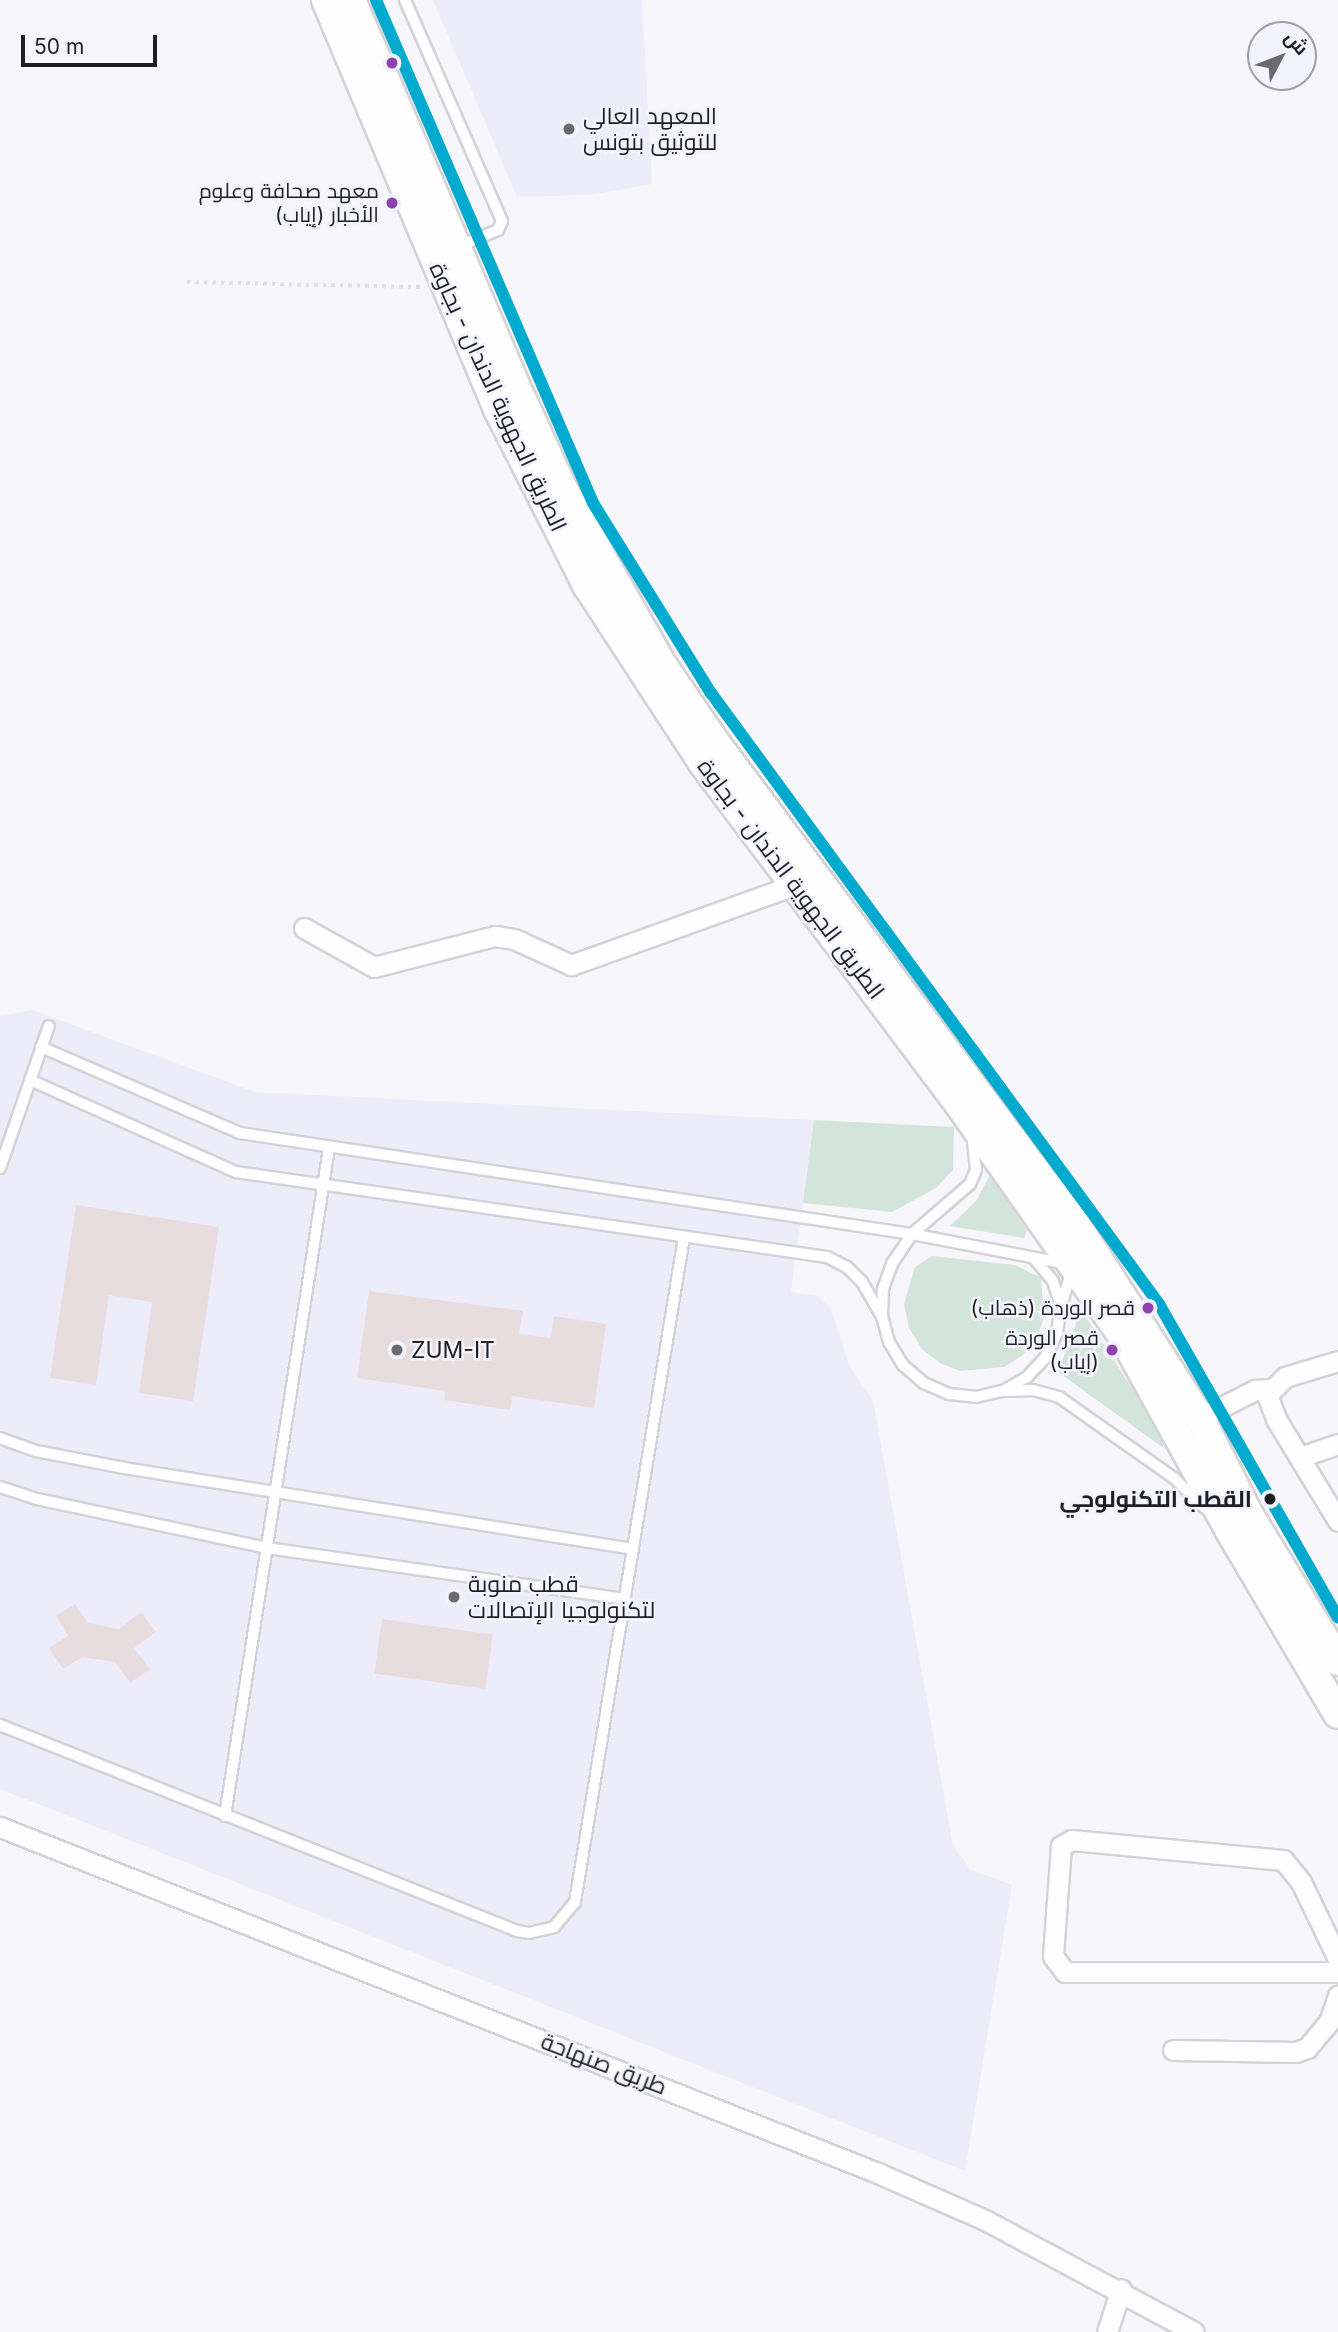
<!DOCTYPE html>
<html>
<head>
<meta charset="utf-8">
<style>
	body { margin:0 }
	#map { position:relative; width:1338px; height:2332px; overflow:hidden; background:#f6f6fb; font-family:Inter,Cairo,sans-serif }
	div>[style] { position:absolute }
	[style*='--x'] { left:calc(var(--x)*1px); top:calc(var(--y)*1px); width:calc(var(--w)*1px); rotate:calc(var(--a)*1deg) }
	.built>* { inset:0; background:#ededfa }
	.green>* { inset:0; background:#d3e5db }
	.building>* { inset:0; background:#e7ddde; transform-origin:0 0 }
	.path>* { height:3.5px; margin-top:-1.75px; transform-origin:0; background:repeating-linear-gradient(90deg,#e1e1e2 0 3.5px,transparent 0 8.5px) }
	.roads { filter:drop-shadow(2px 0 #d3d3d7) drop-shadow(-2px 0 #d3d3d7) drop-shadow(0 2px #d3d3d7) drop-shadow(0 -2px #d3d3d7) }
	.service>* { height:10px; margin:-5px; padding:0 5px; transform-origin:5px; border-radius:5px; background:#fefefe }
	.minor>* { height:19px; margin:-9.5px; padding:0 9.5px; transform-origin:9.5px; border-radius:9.5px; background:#fefefe }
	.secondary>* { height:28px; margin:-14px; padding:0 14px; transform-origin:14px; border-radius:14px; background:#fefefe }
	.rail-1>* { height:12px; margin:-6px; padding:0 6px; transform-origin:6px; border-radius:6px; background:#00a9ce }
	.dots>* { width:19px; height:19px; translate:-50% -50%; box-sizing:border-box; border:4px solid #f3f3fe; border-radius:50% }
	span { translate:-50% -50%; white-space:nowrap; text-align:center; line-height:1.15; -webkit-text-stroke:5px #f3f3fe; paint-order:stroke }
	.bus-label { font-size:21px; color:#1f1f23 }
	.right { translate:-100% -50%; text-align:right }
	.poi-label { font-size:23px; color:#1f1f23 }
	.left { translate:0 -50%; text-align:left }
	.street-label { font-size:23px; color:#1f1f23 }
	.stop-label { font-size:23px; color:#1f1f23; font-weight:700 }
	.north { position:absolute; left:1247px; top:21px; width:70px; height:70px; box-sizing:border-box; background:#f3f3fe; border:2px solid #9e9ea6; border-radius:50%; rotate:48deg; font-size:19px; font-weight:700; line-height:28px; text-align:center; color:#1f1f23 }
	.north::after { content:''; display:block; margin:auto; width:24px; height:32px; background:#6a6a6f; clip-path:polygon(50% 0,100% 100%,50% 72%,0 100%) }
	.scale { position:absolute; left:21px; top:35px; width:136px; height:32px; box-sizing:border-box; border:4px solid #1f1f23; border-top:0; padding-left:9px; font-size:21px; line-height:24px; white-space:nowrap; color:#1f1f23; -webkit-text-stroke:5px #f3f3fe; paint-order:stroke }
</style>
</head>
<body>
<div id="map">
	<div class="built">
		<div style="clip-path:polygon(433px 0,642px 0,652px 184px,590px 195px,517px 197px)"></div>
		<div style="clip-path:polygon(32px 1010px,255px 1092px,814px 1120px,791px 1292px,818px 1296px,831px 1309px,850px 1368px,873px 1400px,953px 1846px,971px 1870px,1012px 1885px,965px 2171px,0 1789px,0 1016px)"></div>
	</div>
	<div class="green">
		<div style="clip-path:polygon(814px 1120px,954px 1127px,953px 1170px,936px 1188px,892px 1212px,803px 1203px)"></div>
		<div style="clip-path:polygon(990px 1175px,1027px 1230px,1024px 1238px,950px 1226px,976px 1201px)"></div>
		<div style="clip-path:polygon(932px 1256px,1015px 1265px,1041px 1278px,1044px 1317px,1037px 1338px,1023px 1355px,1004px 1367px,960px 1371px,940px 1363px,922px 1349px,909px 1328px,904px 1304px,915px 1267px)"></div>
		<div style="clip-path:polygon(1081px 1310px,1166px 1440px,1162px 1447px,1058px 1372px)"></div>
	</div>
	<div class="building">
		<div style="clip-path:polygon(76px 1205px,219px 1227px,193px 1401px,139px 1393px,152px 1302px,109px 1295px,96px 1385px,50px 1378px)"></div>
		<div style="clip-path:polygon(369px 1291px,523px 1311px,519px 1334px,551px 1338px,554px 1316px,606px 1324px,594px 1408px,512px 1396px,510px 1410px,444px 1400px,445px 1391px,357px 1378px)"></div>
		<div style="clip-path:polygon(75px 1604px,88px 1623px,119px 1629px,141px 1612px,156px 1632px,134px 1648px,150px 1669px,130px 1683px,115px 1662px,82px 1657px,63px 1669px,49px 1648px,68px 1636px,56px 1616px)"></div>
		<div style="left:382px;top:1619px;width:112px;height:55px;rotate:8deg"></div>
	</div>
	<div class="path">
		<div style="--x:187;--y:282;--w:235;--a:1.2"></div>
	</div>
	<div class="roads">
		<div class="service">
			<div style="--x:405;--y:0;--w:241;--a:66.3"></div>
			<div style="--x:502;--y:221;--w:10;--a:114"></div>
			<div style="--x:498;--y:230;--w:41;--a:157.2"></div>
			<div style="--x:41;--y:1047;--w:217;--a:23.4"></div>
			<div style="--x:240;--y:1133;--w:680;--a:8.55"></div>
			<div style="--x:912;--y:1234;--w:154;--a:10.9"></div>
			<div style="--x:30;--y:1080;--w:226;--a:24.1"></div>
			<div style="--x:236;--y:1172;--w:597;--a:8.18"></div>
			<div style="--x:827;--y:1257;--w:22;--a:27"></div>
			<div style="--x:847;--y:1267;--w:21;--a:45"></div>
			<div style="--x:862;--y:1282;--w:39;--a:60"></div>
			<div style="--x:973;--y:1142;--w:28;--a:84"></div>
			<div style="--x:976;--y:1170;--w:15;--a:113"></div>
			<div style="--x:970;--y:1184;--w:77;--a:139.2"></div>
			<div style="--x:912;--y:1234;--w:36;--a:124"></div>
			<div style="--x:892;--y:1264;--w:27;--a:110"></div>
			<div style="--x:883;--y:1289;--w:27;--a:92"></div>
			<div style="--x:882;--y:1316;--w:27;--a:75"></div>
			<div style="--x:889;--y:1342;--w:27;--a:59"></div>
			<div style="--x:903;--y:1365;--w:28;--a:41"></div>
			<div style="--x:924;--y:1383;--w:27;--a:24"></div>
			<div style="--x:949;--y:1394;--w:27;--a:6"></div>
			<div style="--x:976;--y:1397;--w:28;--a:-13"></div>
			<div style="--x:1003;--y:1391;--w:28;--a:-30"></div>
			<div style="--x:1027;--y:1377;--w:26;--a:-47"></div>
			<div style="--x:1045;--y:1358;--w:28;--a:-64"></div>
			<div style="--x:1057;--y:1333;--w:27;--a:-82"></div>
			<div style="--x:1061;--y:1306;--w:26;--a:-108"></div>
			<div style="--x:1053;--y:1281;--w:30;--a:-130"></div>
			<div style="--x:0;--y:1168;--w:150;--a:-71"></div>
			<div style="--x:1061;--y:1306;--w:34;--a:-73"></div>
			<div style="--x:1007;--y:1391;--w:26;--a:-2"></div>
			<div style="--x:1033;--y:1390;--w:27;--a:15"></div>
			<div style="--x:1059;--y:1397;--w:141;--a:35.2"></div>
			<div style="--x:1174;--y:1478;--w:43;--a:44.1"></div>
			<div style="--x:0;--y:1438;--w:38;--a:20"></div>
			<div style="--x:36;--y:1451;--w:90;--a:10.9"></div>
			<div style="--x:124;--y:1468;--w:515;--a:9.04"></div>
			<div style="--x:0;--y:1487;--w:39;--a:18"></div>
			<div style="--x:37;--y:1499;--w:235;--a:12"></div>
			<div style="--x:267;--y:1548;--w:362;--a:8.1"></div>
			<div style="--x:0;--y:1725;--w:557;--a:21.72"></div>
			<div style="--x:517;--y:1931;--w:12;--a:9"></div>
			<div style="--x:529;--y:1933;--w:26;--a:-13"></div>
			<div style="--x:554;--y:1927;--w:33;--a:-50"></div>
			<div style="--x:575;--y:1902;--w:674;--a:-80.69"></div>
			<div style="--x:225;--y:1816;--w:676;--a:-81.15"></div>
		</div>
		<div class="minor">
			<div style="--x:304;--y:928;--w:80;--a:29.1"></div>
			<div style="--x:374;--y:967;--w:125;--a:-14.4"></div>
			<div style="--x:495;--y:936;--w:19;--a:9"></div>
			<div style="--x:514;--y:939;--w:63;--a:24.5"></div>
			<div style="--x:571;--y:965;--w:238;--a:-19.7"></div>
			<div style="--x:1338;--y:1361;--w:55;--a:163.2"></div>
			<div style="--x:1285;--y:1377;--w:25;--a:135"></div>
			<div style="--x:1267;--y:1395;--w:26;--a:69"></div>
			<div style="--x:1276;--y:1419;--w:119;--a:58.7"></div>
			<div style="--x:1200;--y:1418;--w:62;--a:-27"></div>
			<div style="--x:1255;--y:1390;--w:14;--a:-4"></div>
			<div style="--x:1300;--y:1457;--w:40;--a:-18.9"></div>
			<div style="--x:0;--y:1827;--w:944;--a:21.51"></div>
			<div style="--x:878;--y:2173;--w:117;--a:23.7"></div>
			<div style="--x:985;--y:2220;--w:237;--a:28.2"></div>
			<div style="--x:1338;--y:1959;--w:85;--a:-115.7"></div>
			<div style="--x:1301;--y:1882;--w:28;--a:-129"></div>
			<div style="--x:1283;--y:1860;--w:212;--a:-174.6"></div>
			<div style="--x:1072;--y:1840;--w:13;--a:151"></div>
			<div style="--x:1061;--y:1846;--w:110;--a:94.2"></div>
			<div style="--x:1053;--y:1956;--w:20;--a:53"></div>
			<div style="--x:1065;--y:1972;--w:273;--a:0"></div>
			<div style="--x:1173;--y:2050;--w:123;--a:0.9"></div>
			<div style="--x:1296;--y:2052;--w:12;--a:-20"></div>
			<div style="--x:1307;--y:2048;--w:34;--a:-50"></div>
			<div style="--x:1329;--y:2022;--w:28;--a:-71"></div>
			<div style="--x:1107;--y:2332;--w:45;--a:-72"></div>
		</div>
		<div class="secondary">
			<div style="--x:326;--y:0;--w:446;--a:67.2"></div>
			<div style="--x:499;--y:411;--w:195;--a:63.2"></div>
			<div style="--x:587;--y:585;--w:212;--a:56.9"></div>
			<div style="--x:703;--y:763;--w:435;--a:53.1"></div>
			<div style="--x:964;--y:1111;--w:274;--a:54.8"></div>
			<div style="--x:1122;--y:1335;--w:224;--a:61.1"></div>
			<div style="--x:1230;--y:1531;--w:212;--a:59.5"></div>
			<div style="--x:351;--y:0;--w:435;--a:66.9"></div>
			<div style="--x:522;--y:400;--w:98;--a:65.3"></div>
			<div style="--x:563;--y:489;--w:200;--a:60.6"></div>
			<div style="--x:661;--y:663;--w:99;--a:55.7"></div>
			<div style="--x:717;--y:745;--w:601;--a:53.19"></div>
			<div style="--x:1077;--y:1226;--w:228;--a:57.4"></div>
			<div style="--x:1200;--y:1418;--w:109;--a:63.2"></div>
			<div style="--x:1249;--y:1515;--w:171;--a:58.6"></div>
		</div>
	</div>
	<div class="rail-1">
		<div style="--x:376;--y:0;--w:548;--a:66.66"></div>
		<div style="--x:593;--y:503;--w:224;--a:58.2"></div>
		<div style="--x:711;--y:693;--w:758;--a:53.75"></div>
		<div style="--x:1159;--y:1304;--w:361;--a:60.3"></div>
	</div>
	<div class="dots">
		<div style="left:392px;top:63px;background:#8e44ad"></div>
		<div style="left:569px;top:129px;background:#6a6a6f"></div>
		<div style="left:392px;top:203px;background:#8e44ad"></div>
		<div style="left:1148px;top:1308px;background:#8e44ad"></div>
		<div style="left:397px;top:1350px;background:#6a6a6f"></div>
		<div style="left:1112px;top:1350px;background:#8e44ad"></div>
		<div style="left:1270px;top:1499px;background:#1f1f23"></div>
		<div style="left:454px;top:1597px;background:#6a6a6f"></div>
	</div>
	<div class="bus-label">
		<span class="right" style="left:379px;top:203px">معهد صحافة وعلوم<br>الأخبار (إياب)</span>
		<span class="right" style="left:1135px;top:1308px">قصر الوردة (ذهاب)</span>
		<span class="right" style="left:1099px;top:1350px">قصر الوردة<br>(إياب)</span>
	</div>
	<div class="poi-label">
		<span class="left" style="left:583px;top:129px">المعهد العالي<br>للتوثيق بتونس</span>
		<span class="left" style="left:411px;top:1350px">ZUM-IT</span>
		<span class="left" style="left:468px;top:1597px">قطب منوبة<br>لتكنولوجيا الإتصالات</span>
	</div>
	<div class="street-label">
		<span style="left:498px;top:397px;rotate:65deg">الطريق الجهوية الدندان - بجاوة</span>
		<span style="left:791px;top:879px;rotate:53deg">الطريق الجهوية الدندان - بجاوة</span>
		<span style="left:604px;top:2064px;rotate:21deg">طريق صنهاجة</span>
	</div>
	<div class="stop-label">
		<span class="right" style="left:1252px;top:1499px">القطب التكنولوجي</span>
	</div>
	<div class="north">ش</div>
	<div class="scale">50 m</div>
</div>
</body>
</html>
